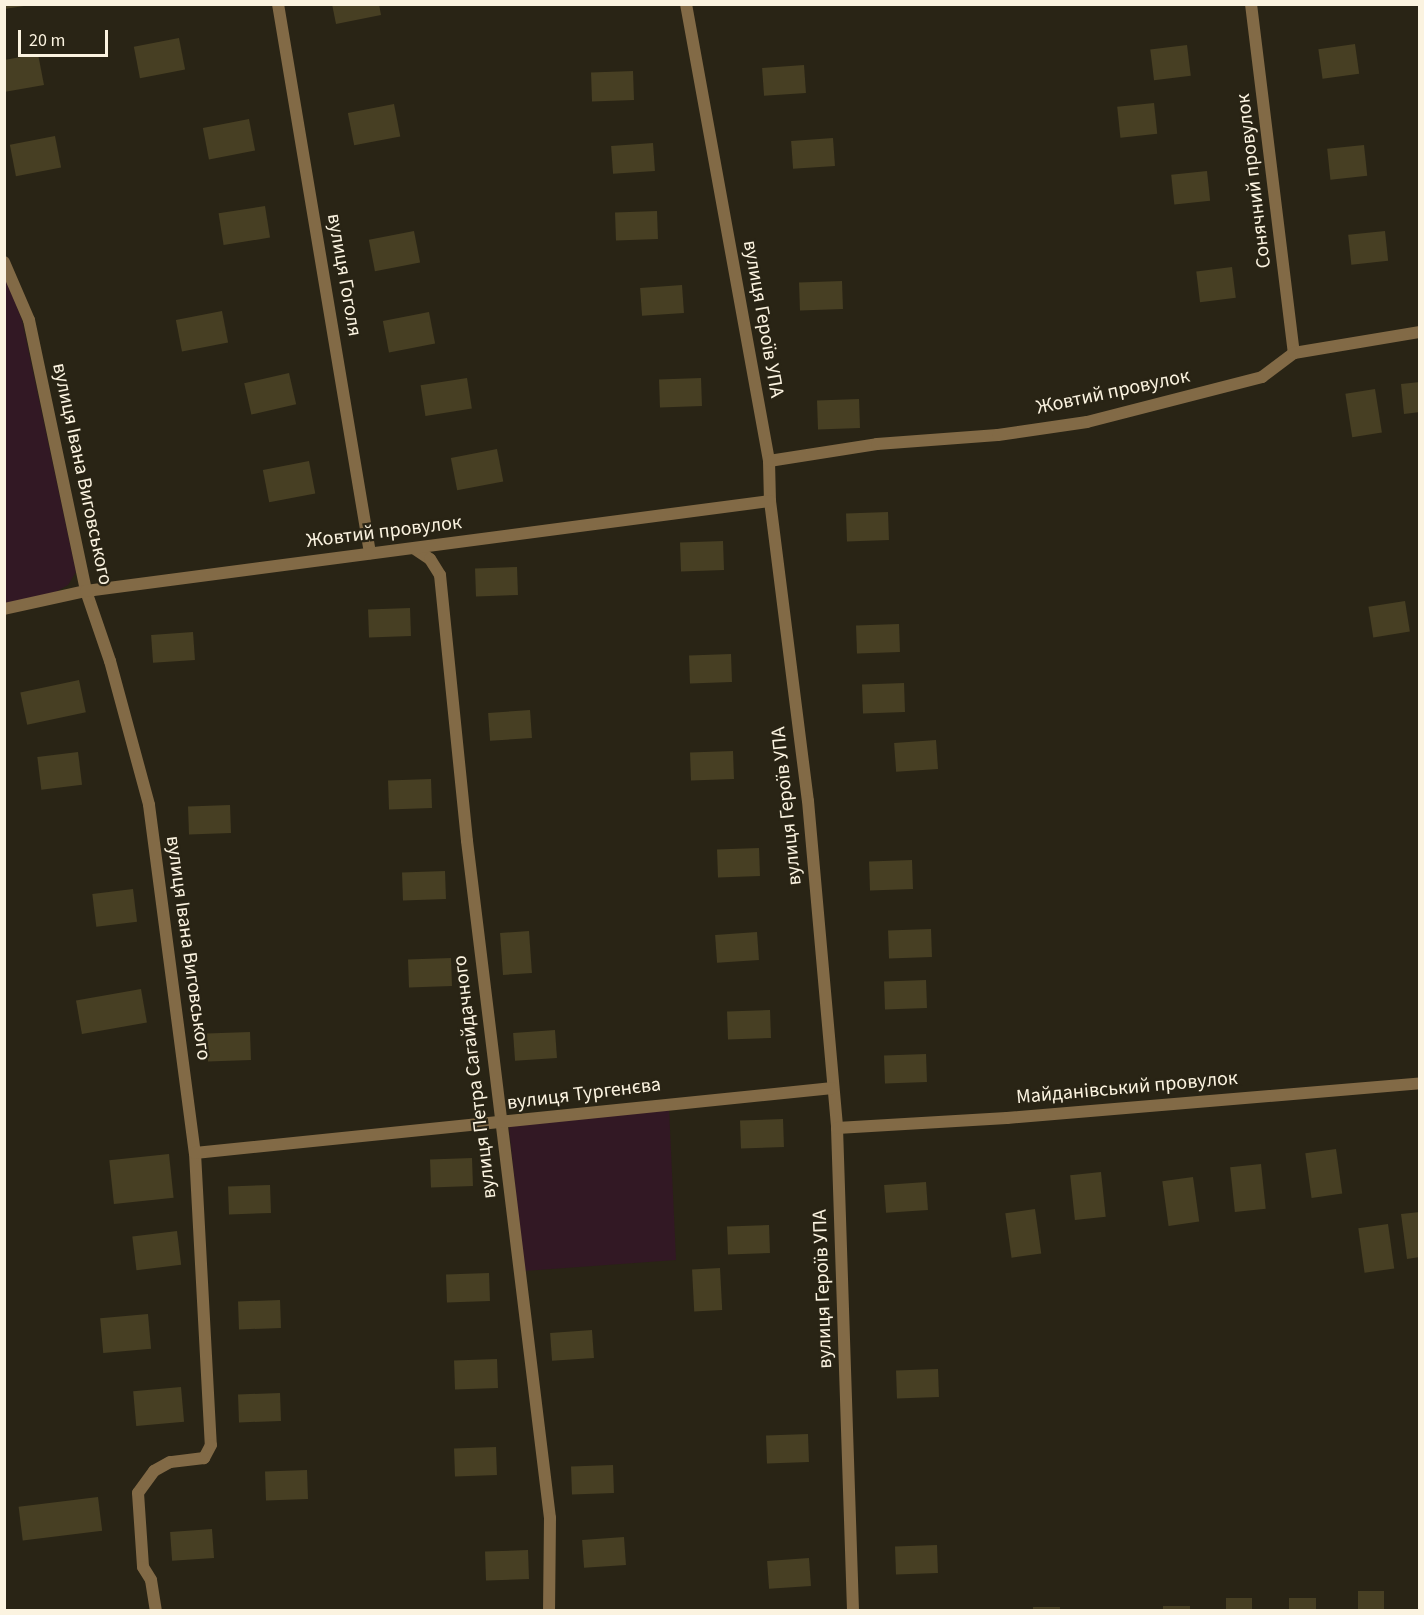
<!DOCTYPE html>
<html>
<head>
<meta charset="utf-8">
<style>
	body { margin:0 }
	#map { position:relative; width:1424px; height:1615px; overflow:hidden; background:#292415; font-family:"Source Sans 3",sans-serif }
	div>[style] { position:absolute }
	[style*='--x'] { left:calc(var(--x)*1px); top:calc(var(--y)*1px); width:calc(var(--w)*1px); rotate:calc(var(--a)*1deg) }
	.green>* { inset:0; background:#321824 }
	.building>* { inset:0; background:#473f23; transform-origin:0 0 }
	.minor>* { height:12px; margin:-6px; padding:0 6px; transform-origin:6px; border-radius:6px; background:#826a46 }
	span { translate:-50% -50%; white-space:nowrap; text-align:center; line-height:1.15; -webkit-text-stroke:4.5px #292415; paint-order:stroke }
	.street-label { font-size:20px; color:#fbf3e0 }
	.frame { position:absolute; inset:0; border:6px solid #fbf3e0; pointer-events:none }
	.scale { position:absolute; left:18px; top:30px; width:90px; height:27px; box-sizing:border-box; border:3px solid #fbf3e0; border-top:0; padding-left:8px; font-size:18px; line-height:21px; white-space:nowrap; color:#fbf3e0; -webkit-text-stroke:4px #292415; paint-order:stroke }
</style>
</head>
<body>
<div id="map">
	<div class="green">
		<div style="clip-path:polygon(4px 274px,22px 320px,76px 572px,68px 585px,52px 594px,4px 605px)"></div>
		<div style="clip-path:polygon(669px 1108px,676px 1260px,524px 1271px,509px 1128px,513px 1123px)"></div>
	</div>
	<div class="building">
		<div style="clip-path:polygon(4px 4px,24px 4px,24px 6px,4px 9px)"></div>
		<div style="clip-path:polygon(332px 4px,379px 4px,381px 15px,336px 24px)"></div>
		<div style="left:179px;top:38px;width:32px;height:46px;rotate:79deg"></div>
		<div style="left:1355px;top:44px;width:30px;height:37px;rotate:82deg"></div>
		<div style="left:1187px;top:45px;width:31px;height:37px;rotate:83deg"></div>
		<div style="clip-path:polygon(38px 54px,44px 85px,4px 92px,4px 60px)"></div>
		<div style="left:804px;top:65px;width:28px;height:42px;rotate:86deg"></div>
		<div style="left:633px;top:71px;width:29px;height:42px;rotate:88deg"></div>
		<div style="left:1154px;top:103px;width:31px;height:37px;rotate:84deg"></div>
		<div style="left:394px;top:104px;width:33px;height:47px;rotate:79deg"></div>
		<div style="left:249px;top:119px;width:32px;height:47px;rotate:79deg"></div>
		<div style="left:55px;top:136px;width:32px;height:46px;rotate:79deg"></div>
		<div style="left:833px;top:138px;width:28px;height:42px;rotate:86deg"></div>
		<div style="left:653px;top:143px;width:28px;height:42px;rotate:86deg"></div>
		<div style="left:1364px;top:145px;width:31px;height:37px;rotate:84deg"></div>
		<div style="left:1207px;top:171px;width:30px;height:36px;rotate:84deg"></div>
		<div style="left:265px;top:206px;width:32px;height:47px;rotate:81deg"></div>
		<div style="left:657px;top:211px;width:28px;height:42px;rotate:88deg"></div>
		<div style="left:414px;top:231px;width:32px;height:46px;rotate:79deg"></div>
		<div style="left:1385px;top:231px;width:30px;height:37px;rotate:84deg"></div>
		<div style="left:1232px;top:267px;width:31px;height:36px;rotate:83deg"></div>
		<div style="left:842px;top:281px;width:28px;height:43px;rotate:88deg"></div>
		<div style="left:682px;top:285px;width:28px;height:42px;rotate:86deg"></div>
		<div style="left:222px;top:311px;width:32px;height:47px;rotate:79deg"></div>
		<div style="left:429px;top:312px;width:32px;height:47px;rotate:79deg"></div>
		<div style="left:289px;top:373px;width:32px;height:46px;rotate:77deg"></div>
		<div style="left:467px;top:378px;width:31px;height:47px;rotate:81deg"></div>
		<div style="left:701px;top:378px;width:28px;height:42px;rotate:88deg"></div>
		<div style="clip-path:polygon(1420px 382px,1420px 412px,1404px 414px,1401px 384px)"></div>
		<div style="left:1375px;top:389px;width:44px;height:30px;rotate:81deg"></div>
		<div style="left:859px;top:399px;width:29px;height:42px;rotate:88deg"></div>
		<div style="left:497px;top:449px;width:33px;height:47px;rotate:79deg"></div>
		<div style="left:309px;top:461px;width:33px;height:47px;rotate:79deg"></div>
		<div style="left:888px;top:512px;width:28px;height:42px;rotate:88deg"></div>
		<div style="left:723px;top:541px;width:29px;height:43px;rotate:88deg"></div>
		<div style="left:517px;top:567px;width:28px;height:42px;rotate:88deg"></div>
		<div style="left:1405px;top:601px;width:31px;height:37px;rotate:81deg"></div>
		<div style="left:410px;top:608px;width:28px;height:42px;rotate:88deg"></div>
		<div style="left:899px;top:624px;width:28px;height:43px;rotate:88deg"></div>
		<div style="left:193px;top:632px;width:28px;height:42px;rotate:86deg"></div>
		<div style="left:731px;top:654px;width:28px;height:42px;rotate:88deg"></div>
		<div style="left:79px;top:680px;width:33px;height:60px;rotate:78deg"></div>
		<div style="left:904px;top:683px;width:29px;height:42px;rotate:88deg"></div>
		<div style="left:530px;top:710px;width:28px;height:42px;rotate:86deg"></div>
		<div style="left:936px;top:740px;width:29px;height:42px;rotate:86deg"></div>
		<div style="left:733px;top:751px;width:28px;height:43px;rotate:88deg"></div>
		<div style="left:78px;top:752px;width:33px;height:41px;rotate:83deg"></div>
		<div style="left:431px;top:779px;width:29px;height:43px;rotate:88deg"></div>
		<div style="left:230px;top:805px;width:28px;height:42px;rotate:88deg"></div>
		<div style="left:759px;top:848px;width:28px;height:42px;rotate:88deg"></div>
		<div style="left:912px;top:860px;width:29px;height:43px;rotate:88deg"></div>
		<div style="left:445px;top:871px;width:28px;height:43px;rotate:88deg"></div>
		<div style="left:133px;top:889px;width:33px;height:41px;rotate:83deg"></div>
		<div style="left:931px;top:929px;width:28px;height:43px;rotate:88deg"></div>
		<div style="left:529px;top:931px;width:42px;height:29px;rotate:86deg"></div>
		<div style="left:757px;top:932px;width:28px;height:42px;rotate:86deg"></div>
		<div style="left:451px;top:958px;width:28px;height:43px;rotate:88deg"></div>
		<div style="left:926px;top:980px;width:28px;height:42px;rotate:88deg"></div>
		<div style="left:141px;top:989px;width:34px;height:66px;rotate:80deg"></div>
		<div style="left:770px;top:1010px;width:28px;height:43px;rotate:88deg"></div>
		<div style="left:555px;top:1030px;width:28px;height:42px;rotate:86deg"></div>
		<div style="left:250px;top:1032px;width:28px;height:43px;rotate:88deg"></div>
		<div style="left:926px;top:1054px;width:28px;height:42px;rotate:88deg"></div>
		<div style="left:783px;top:1119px;width:28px;height:43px;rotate:88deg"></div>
		<div style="left:1336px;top:1149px;width:45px;height:31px;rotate:82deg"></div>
		<div style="left:169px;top:1154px;width:44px;height:60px;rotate:84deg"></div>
		<div style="left:472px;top:1158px;width:28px;height:42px;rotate:88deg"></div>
		<div style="left:1261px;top:1164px;width:45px;height:31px;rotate:84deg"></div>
		<div style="left:1101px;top:1172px;width:45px;height:31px;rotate:84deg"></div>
		<div style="left:1193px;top:1177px;width:45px;height:31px;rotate:82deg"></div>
		<div style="left:926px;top:1182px;width:28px;height:42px;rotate:86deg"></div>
		<div style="left:270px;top:1185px;width:28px;height:42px;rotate:88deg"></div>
		<div style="left:1035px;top:1209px;width:45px;height:30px;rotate:82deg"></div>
		<div style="clip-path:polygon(1420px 1212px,1420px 1257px,1407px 1259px,1401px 1214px)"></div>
		<div style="left:1388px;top:1224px;width:45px;height:30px;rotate:82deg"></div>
		<div style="left:769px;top:1225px;width:28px;height:42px;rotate:88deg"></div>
		<div style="left:177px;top:1231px;width:34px;height:45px;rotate:83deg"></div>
		<div style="left:720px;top:1268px;width:42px;height:28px;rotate:87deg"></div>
		<div style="left:489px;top:1273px;width:28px;height:43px;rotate:88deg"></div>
		<div style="left:280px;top:1300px;width:28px;height:42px;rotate:88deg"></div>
		<div style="left:148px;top:1314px;width:35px;height:48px;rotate:85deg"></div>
		<div style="left:592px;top:1330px;width:28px;height:42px;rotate:86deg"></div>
		<div style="left:497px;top:1359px;width:29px;height:43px;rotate:88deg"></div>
		<div style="left:938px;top:1369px;width:28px;height:42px;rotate:88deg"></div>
		<div style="left:181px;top:1387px;width:35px;height:48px;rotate:85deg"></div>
		<div style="left:280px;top:1393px;width:28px;height:42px;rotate:88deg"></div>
		<div style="left:808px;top:1434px;width:28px;height:42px;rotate:88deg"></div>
		<div style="left:496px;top:1447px;width:28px;height:42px;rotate:88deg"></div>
		<div style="left:613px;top:1465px;width:28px;height:42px;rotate:88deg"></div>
		<div style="left:307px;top:1470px;width:29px;height:42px;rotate:88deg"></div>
		<div style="left:98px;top:1497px;width:34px;height:80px;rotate:83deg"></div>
		<div style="left:212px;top:1529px;width:29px;height:42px;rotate:86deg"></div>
		<div style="left:624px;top:1537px;width:28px;height:42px;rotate:86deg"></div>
		<div style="left:937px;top:1545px;width:28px;height:42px;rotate:88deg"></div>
		<div style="left:528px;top:1550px;width:29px;height:43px;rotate:88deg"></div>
		<div style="left:809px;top:1558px;width:28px;height:42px;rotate:86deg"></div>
		<div style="left:1384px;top:1591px;width:19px;height:26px;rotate:90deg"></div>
		<div style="left:1252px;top:1598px;width:12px;height:26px;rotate:90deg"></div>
		<div style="left:1289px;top:1598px;width:27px;height:12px"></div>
		<div style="left:1163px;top:1606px;width:27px;height:4px"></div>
		<div style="left:1033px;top:1607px;width:27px;height:3px"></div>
	</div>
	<div class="minor">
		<div style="--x:278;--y:4;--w:557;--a:80.49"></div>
		<div style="--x:686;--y:4;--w:464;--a:79.7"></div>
		<div style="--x:769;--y:461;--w:40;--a:88.6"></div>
		<div style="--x:770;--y:501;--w:302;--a:82.8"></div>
		<div style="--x:808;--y:801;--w:328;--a:84.9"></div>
		<div style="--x:837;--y:1128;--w:482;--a:88.1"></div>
		<div style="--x:1251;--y:4;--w:352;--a:83"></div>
		<div style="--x:4;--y:262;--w:63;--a:66.7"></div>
		<div style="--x:29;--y:320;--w:277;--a:78.1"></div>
		<div style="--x:86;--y:591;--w:74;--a:71.1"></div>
		<div style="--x:110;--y:661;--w:149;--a:74.8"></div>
		<div style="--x:149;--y:805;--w:351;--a:82.5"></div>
		<div style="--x:195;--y:1153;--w:292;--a:86.9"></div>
		<div style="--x:211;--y:1445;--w:15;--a:118"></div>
		<div style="--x:204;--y:1458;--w:34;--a:173"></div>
		<div style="--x:170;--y:1462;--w:18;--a:151"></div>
		<div style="--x:154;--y:1471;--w:27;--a:126"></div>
		<div style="--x:138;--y:1493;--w:74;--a:86.1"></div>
		<div style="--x:143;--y:1567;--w:15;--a:58"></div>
		<div style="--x:151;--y:1580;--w:30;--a:81"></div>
		<div style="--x:769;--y:461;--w:109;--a:-8.9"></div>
		<div style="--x:877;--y:444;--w:121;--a:-4.3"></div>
		<div style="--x:998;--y:435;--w:90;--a:-8.3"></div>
		<div style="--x:1087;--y:422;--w:181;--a:-14.4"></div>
		<div style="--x:1262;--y:377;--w:40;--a:-37"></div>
		<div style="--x:1294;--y:353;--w:128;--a:-9.5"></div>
		<div style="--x:415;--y:549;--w:18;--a:34"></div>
		<div style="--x:430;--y:559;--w:19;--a:58"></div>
		<div style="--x:440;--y:575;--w:267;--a:84.2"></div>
		<div style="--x:467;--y:841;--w:682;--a:83.01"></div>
		<div style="--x:550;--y:1518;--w:92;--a:90.6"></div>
		<div style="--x:4;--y:609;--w:84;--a:-12.4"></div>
		<div style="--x:86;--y:591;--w:690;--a:-7.5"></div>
		<div style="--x:837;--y:1128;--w:170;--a:-3.4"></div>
		<div style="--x:1007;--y:1118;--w:414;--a:-4.8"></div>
		<div style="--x:195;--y:1153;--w:641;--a:-5.82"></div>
	</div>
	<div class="street-label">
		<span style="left:1254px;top:181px;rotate:-97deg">Сонячний провулок</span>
		<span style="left:344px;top:275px;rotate:80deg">вулиця Гоголя</span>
		<span style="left:763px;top:319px;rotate:80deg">вулиця Героїв УПА</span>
		<span style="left:1113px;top:392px;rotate:-12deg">Жовтий провулок</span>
		<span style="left:82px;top:474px;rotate:78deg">вулиця Івана Виговського</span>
		<span style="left:384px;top:532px;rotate:-7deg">Жовтий провулок</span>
		<span style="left:787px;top:806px;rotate:-96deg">вулиця Героїв УПА</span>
		<span style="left:188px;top:948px;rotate:82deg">вулиця Івана Виговського</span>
		<span style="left:475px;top:1077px;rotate:-97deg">вулиця Петра Сагайдачного</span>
		<span style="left:1127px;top:1088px;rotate:-5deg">Майданівський провулок</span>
		<span style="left:584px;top:1094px;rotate:-7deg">вулиця Тургенєва</span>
		<span style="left:823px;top:1289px;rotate:-92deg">вулиця Героїв УПА</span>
	</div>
	<div class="frame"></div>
	<div class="scale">20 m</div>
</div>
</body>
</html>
